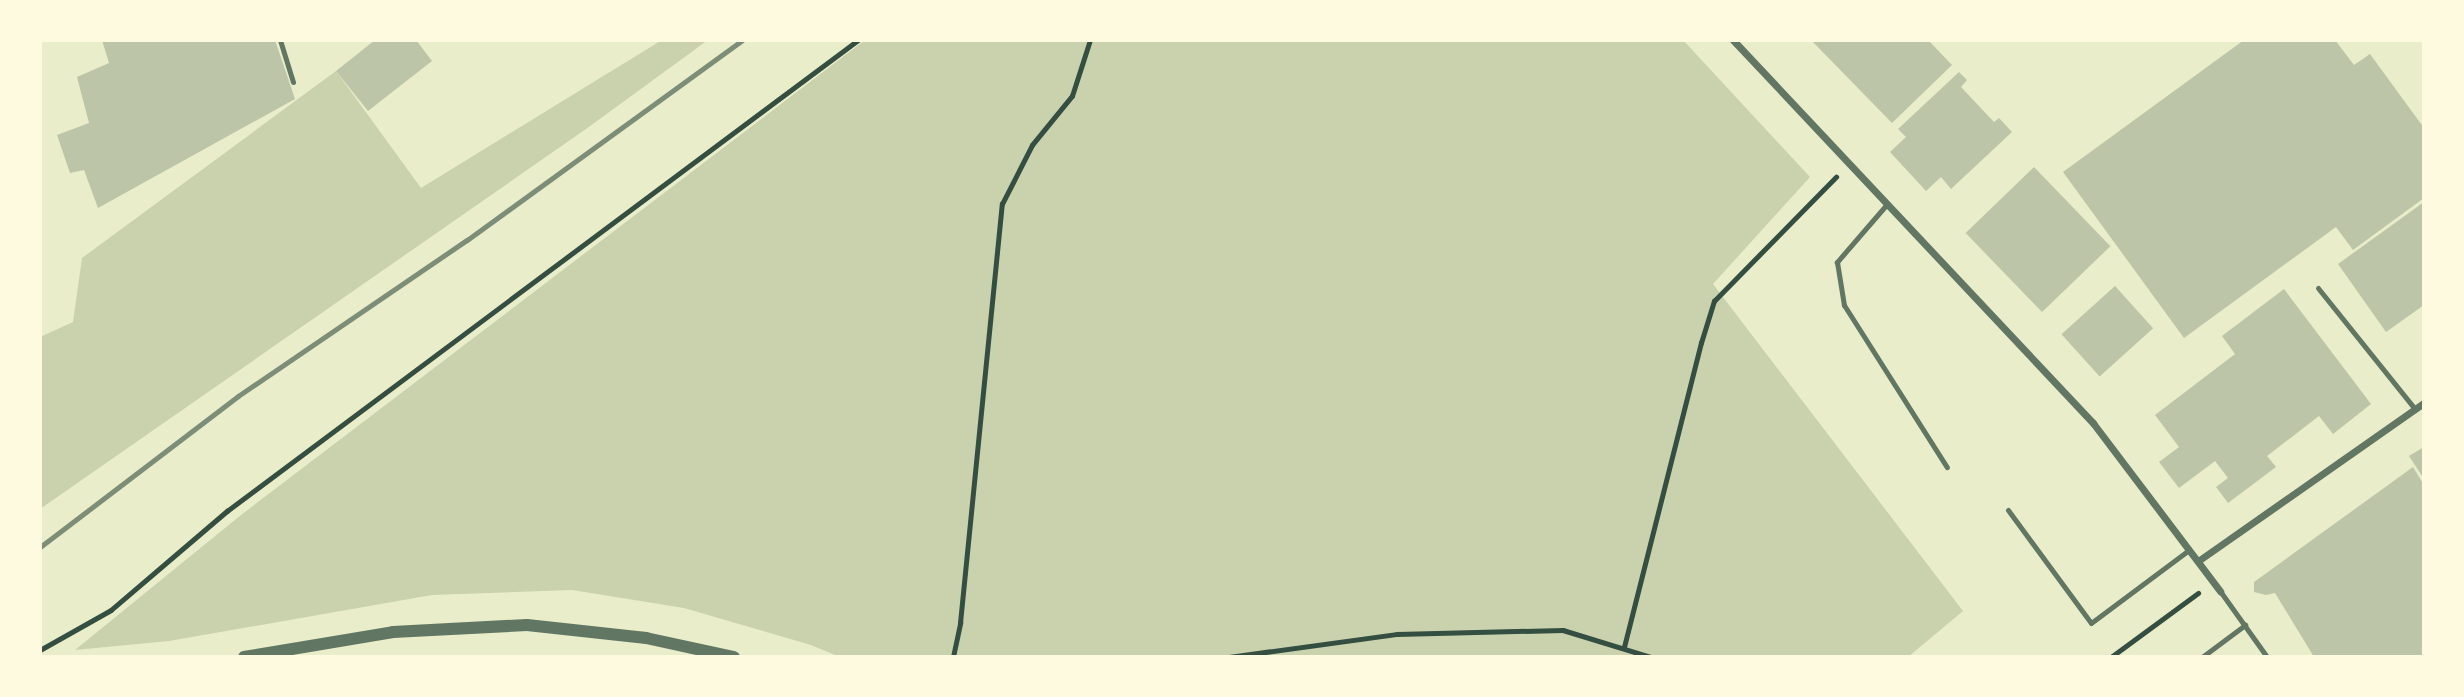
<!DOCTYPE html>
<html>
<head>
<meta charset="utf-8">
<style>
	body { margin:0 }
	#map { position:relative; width:2464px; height:697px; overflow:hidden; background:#e9edc9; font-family:Overpass,sans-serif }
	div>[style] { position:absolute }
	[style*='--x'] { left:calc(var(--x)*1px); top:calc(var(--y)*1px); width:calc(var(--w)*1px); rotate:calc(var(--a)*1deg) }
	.green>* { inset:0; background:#cad2ad }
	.building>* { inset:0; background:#bcc5a7; transform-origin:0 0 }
	.path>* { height:4.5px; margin:-2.25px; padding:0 2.25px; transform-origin:2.25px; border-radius:2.25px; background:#344e41 }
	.service>* { height:5px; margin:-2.5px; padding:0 2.5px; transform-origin:2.5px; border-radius:2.5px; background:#617663 }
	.minor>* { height:7px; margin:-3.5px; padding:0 3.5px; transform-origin:3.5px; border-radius:3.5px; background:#617663 }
	.tertiary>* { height:12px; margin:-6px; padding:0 6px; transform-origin:6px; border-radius:6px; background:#617663 }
	.rail>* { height:5px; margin:-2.5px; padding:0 2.5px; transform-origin:2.5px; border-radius:2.5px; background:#7c8e77 }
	span { translate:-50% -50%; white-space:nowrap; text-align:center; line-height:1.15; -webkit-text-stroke:7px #fefae0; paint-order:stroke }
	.frame { position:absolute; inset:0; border:42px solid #fefae0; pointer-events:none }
</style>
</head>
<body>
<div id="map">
	<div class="green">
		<div style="clip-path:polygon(662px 40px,708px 40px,586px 129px,40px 509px,40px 337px,73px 322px,82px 258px,336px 71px,421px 188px)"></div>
		<div style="clip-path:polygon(865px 40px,1683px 40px,1810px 177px,1713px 284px,1963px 611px,1908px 657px,840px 657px,811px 645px,684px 608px,572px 590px,432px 595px,169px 641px,75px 650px,241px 515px)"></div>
	</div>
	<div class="building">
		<div style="clip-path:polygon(102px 40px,275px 40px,295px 99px,98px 208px,84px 170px,70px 173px,57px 135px,89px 123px,77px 77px,109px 63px)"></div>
		<div style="clip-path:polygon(375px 40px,416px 40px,432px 61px,368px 111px,336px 71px)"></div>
		<div style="clip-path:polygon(1811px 40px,1928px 40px,1952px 65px,1892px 123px)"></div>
		<div style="clip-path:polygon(2244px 40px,2335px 40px,2354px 65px,2370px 54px,2424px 128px,2424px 198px,2353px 250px,2336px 227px,2184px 338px,2063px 172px)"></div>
		<div style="clip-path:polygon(1959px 72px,1967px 80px,1961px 87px,1994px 122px,1999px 118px,2012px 132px,1951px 189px,1941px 177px,1926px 191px,1890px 152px,1906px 137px,1898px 129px)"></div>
		<div style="left:2034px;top:167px;width:110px;height:95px;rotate:46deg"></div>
		<div style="clip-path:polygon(2424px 202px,2424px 305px,2386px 332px,2338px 264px)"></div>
		<div style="left:2115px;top:286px;width:57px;height:72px;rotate:48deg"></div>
		<div style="clip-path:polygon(2284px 289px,2371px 404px,2333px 434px,2319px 416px,2267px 456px,2276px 467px,2228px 503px,2216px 487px,2228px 478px,2215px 461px,2179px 488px,2159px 462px,2179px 447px,2155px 415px,2235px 354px,2222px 336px)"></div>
		<div style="clip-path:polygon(2424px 447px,2424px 479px,2409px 456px)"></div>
		<div style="clip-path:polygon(2413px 467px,2424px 485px,2424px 657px,2314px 657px,2275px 593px,2266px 595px,2254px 592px,2254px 582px)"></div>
	</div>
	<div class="path">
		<div style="--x:1624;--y:647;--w:314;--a:-75.8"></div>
		<div style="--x:1701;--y:343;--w:44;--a:-72.8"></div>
		<div style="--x:1714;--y:301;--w:174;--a:-45.5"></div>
		<div style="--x:40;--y:650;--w:81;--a:-29.4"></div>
		<div style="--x:111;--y:610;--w:153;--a:-40.5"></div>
		<div style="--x:227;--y:511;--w:787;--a:-36.74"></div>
		<div style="--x:953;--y:657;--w:35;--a:-78"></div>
		<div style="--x:960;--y:623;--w:421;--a:-84.3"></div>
		<div style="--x:1002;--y:204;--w:66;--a:-63"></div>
		<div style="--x:1032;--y:145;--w:63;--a:-50.8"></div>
		<div style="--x:1072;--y:96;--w:59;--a:-72.2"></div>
		<div style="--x:1229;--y:657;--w:170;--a:-7.8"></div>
		<div style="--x:1397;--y:634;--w:166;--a:-1.4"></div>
		<div style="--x:1563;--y:630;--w:92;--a:17.1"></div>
		<div style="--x:2111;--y:657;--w:108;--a:-36.3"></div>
	</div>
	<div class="service">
		<div style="--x:280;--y:40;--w:44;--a:72.8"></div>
		<div style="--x:1887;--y:204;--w:77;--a:130.8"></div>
		<div style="--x:1837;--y:262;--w:44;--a:80.8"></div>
		<div style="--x:1844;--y:305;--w:192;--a:57.6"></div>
		<div style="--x:2318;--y:288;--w:154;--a:51.3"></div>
		<div style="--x:2008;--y:510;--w:140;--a:53.7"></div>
		<div style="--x:2091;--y:623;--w:122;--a:-36.7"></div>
		<div style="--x:2220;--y:591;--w:81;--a:54.5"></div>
		<div style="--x:2202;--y:657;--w:54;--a:-36.7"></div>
	</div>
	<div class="minor">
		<div style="--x:1733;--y:40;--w:526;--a:46.77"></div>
		<div style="--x:2093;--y:423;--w:211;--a:52.9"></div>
		<div style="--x:2198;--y:561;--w:276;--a:-35"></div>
	</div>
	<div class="tertiary">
		<div style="--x:244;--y:657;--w:151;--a:-9.5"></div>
		<div style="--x:393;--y:632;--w:134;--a:-3"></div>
		<div style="--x:527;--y:625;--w:120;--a:6.2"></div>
		<div style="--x:646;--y:638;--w:90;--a:12.2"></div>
	</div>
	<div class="rail">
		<div style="--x:40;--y:547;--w:249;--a:-37.3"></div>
		<div style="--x:238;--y:396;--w:277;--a:-34.3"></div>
		<div style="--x:467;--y:240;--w:340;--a:-36"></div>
	</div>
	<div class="frame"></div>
</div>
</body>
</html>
